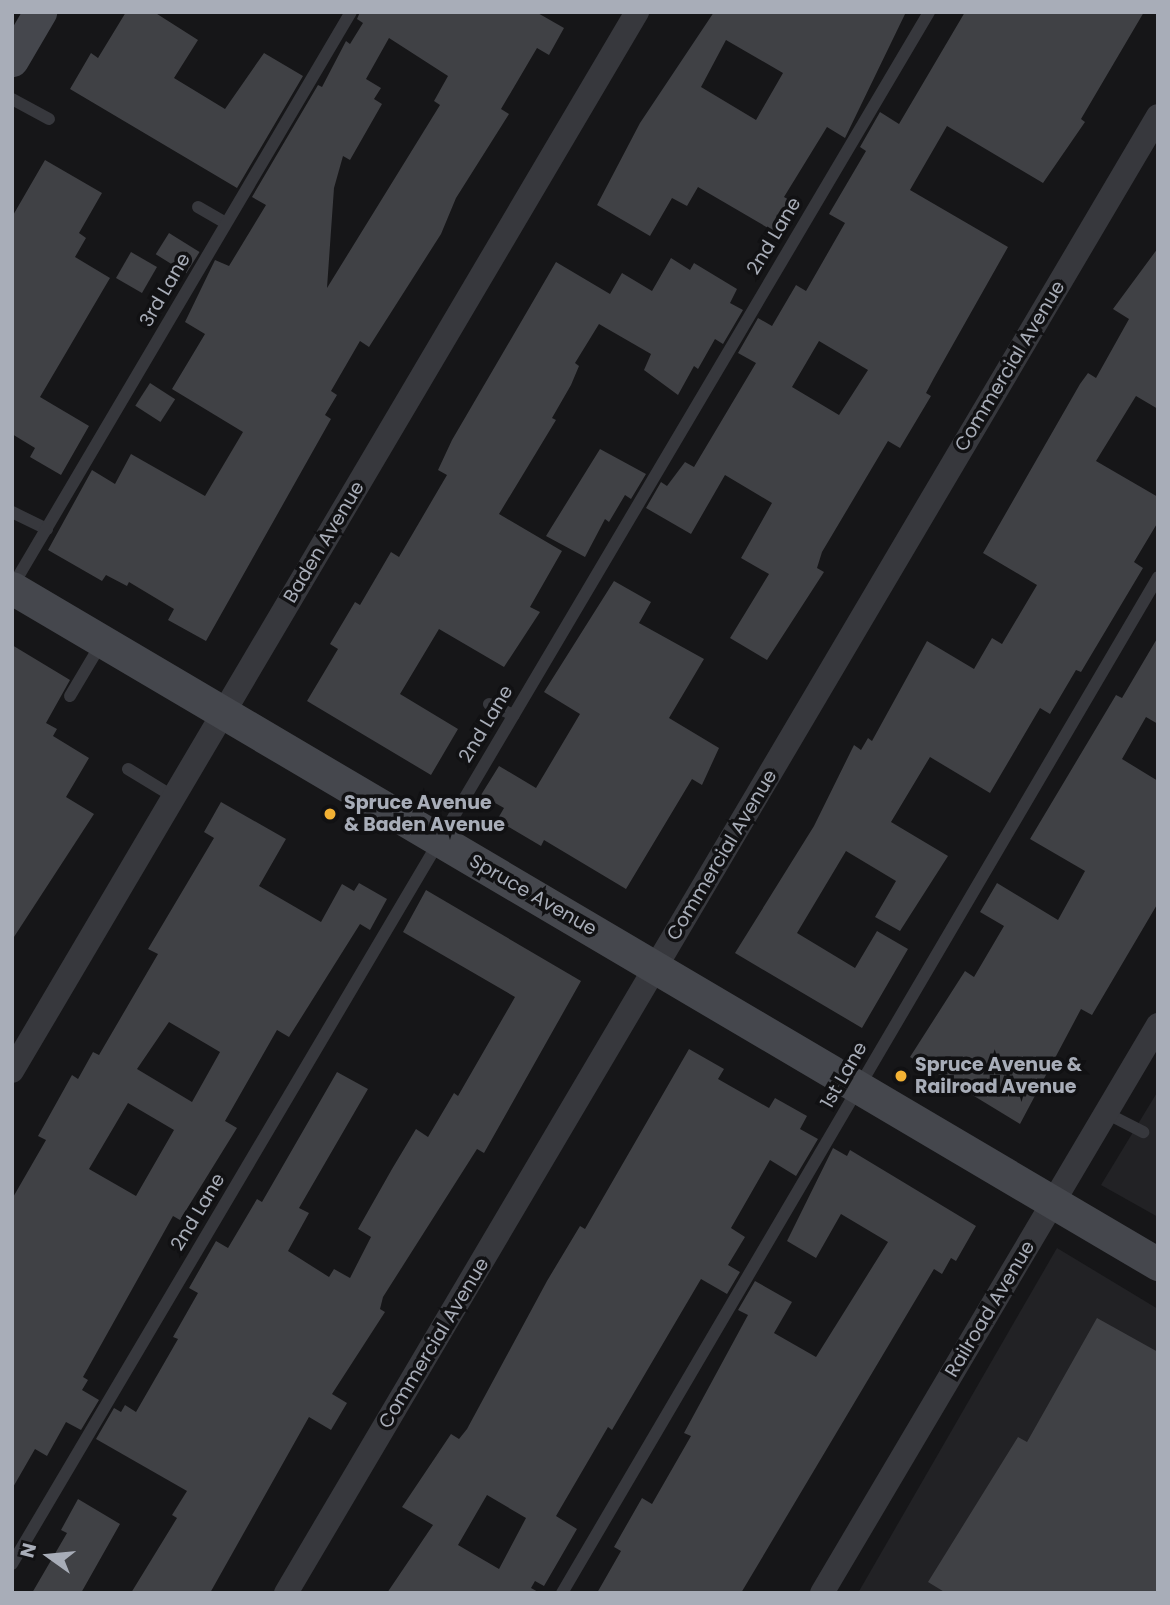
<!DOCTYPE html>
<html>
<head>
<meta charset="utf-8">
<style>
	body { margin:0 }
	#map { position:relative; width:1170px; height:1605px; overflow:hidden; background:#161618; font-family:Poppins,sans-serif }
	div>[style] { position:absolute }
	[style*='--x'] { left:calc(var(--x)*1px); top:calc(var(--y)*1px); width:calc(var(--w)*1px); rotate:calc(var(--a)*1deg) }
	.built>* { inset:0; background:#222225 }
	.building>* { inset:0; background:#404145; transform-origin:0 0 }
	.service>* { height:12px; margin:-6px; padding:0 6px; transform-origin:6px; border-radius:6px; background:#37383d }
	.minor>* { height:24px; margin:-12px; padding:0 12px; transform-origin:12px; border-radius:12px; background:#37383d }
	.secondary>* { height:33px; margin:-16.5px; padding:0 16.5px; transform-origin:16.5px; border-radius:16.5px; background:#45474d }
	.dots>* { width:19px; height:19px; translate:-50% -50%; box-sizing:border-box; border:4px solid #111113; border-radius:50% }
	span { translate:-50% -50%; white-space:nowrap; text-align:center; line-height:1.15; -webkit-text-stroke:7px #111113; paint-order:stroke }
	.street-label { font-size:19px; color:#a8adb8 }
	.poi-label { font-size:19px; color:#a8adb8; font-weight:700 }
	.left { translate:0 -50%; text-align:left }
	.frame { position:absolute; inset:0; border:14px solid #a8adb8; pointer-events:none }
	.north { position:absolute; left:14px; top:1521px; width:70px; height:70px; -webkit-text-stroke:5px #111113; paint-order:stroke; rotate:285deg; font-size:19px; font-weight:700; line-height:28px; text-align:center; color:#a8adb8 }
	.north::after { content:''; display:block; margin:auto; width:24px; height:32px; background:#a8adb8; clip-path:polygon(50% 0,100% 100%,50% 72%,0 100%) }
</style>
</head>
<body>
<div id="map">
	<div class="built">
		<div style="clip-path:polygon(1158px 1091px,1158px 1217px,1101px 1185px)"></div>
		<div style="clip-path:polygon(1057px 1248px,1158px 1309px,1158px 1593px,858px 1593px)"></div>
	</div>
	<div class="building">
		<div style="clip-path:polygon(126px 12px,154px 12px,198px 40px,174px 78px,225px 109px,264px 53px,303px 76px,237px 188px,70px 89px,91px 53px,98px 58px)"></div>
		<div style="clip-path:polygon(evenodd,360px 12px,536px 12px,564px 28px,549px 55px,537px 48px,501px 109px,509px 114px,456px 198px,441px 234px,369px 347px,360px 341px,331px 391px,337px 395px,325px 415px,331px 419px,206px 641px,168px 620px,174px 609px,129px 582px,127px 586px,106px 575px,102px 581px,48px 550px,92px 470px,115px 484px,131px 454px,205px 496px,243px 432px,172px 389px,205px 334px,185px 322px,215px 260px,229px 266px,266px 205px,252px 197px,318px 85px,322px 87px,346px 41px,350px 44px,363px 23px,357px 19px,360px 12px,389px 38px,448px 76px,434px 101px,440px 105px,327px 288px,334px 188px,343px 156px,350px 160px,382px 104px,374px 99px,381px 88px,366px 79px,389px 38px)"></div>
		<div style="clip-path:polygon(evenodd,714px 12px,906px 12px,845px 138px,827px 127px,784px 197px,793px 202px,775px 232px,698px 187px,687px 206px,672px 198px,650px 236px,597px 205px,640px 123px,714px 12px,726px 40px,783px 73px,756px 120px,701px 87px,726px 40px)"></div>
		<div style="clip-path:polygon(evenodd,965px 12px,1144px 12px,1081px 119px,1085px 122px,1043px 183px,947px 126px,910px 190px,1008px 247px,934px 378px,926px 393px,931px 396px,900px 448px,888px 441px,822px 552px,817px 568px,824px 572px,767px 660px,730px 638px,769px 574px,741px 558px,772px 503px,725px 475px,691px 534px,646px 508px,661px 482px,667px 486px,685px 462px,694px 467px,756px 363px,738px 353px,758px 318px,772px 326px,796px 285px,806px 291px,845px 223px,829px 214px,866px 151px,860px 147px,880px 112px,899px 124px,965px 12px,819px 341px,868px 370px,839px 415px,792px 387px,819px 341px)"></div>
		<div style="clip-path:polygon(45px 160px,102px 193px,79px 233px,86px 238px,75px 257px,110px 278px,40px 397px,89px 426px,61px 475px,30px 457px,35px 448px,12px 434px,12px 217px)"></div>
		<div style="left:169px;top:233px;width:36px;height:25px;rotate:32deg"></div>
		<div style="clip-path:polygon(1158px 248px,1158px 409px,1136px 396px,1096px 461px,1158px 497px,1158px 522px,1134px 562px,1143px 568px,1081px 672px,1076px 670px,1050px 714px,1040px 708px,990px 793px,930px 757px,891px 822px,948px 856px,900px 931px,875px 917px,896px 881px,846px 851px,797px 933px,855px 968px,877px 931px,908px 949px,862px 1028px,735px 953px,814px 826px,854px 745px,861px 750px,868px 738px,872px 741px,927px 641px,974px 669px,992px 638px,1002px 644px,1037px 585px,983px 553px,1080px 384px,1088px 373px,1096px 378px,1129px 319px,1113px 309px)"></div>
		<div style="left:131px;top:252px;width:30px;height:30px;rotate:30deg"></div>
		<div style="clip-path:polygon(671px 258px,690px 270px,694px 263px,737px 289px,730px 303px,743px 310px,723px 344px,715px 339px,698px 369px,694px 366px,678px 395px,644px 370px,651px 354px,599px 324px,575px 363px,579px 366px,571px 385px,552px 418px,556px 420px,499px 514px,562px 551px,530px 607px,540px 612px,504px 667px,439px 629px,400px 694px,458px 729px,431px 775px,307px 701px,338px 649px,330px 644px,355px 602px,360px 605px,391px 552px,399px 557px,447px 475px,438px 470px,452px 440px,556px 262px,610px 294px,622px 273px,652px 291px)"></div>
		<div style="left:150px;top:383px;width:30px;height:27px;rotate:33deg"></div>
		<div style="clip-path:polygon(600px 449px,646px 474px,631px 499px,625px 495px,609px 522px,605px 519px,585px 557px,546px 536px)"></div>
		<div style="clip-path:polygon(614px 581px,651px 602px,639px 623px,704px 659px,669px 718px,719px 748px,702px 785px,692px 779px,626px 889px,544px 840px,541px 846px,497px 820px,504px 808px,481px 795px,499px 766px,536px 788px,580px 714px,544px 692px)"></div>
		<div style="clip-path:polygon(1158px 637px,1158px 724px,1146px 717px,1122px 759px,1158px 781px,1158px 903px,1092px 1015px,1081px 1009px,1020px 1124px,910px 1057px,965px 971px,974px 977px,1004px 926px,980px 912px,997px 883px,1058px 920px,1085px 871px,1030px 839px,1116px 695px,1122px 698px)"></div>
		<div style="clip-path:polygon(12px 645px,70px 680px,46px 723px,57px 729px,53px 736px,89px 758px,66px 797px,94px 814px,12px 940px)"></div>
		<div style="clip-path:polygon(evenodd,221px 802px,286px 839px,259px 886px,321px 922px,342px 884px,354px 891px,359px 883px,387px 899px,370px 930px,360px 924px,289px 1037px,277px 1030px,225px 1121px,237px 1128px,180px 1220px,173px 1216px,83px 1377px,88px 1380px,82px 1390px,99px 1400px,81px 1430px,66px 1422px,47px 1456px,35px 1449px,12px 1489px,12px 1199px,46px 1140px,38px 1136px,72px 1075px,78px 1079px,93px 1052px,99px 1055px,158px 954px,148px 949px,214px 838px,204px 832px,221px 802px,169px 1022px,220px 1052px,192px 1102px,137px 1069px,169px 1022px,221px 802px,128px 1103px,174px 1130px,136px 1196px,89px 1169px,128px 1103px)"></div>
		<div style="clip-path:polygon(426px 890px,581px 981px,484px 1153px,477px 1149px,383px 1297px,380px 1309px,385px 1312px,332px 1394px,347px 1403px,331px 1430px,309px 1417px,210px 1593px,131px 1593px,177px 1518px,172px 1515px,187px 1491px,96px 1439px,114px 1408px,121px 1412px,125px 1405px,136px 1412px,178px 1339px,173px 1337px,198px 1293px,189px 1288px,216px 1241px,228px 1248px,257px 1199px,262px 1202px,337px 1072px,368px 1089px,299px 1208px,309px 1213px,288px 1251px,329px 1277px,334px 1269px,350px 1278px,371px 1237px,358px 1229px,392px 1169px,416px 1129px,428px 1137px,454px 1093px,458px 1096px,515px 997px,403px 932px)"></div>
		<div style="clip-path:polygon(evenodd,689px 1049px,724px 1069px,718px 1079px,769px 1108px,775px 1098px,807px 1116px,800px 1129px,818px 1139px,796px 1176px,770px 1160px,731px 1228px,745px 1237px,728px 1265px,740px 1272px,727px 1294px,701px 1279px,612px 1430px,608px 1427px,556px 1516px,577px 1529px,544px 1586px,535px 1581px,531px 1588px,540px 1593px,387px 1593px,433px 1525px,402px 1507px,451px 1434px,459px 1439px,467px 1429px,547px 1281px,580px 1226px,585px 1229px,689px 1049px,487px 1495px,526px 1518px,499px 1569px,458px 1545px,487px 1495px)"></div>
		<div style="clip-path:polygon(833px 1148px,847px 1156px,850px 1150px,976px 1226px,956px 1261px,951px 1258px,942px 1274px,934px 1269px,741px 1593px,597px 1593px,621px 1551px,614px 1547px,642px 1498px,652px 1504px,691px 1436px,684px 1433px,748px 1315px,738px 1310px,755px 1281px,792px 1302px,774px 1333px,816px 1357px,888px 1242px,841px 1214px,816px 1258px,787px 1241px)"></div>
		<div style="clip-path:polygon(1097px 1318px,1158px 1352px,1158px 1593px,946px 1593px,928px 1582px,1018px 1437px,1027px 1442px)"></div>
		<div style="clip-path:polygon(78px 1499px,120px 1524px,81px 1593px,32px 1593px,67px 1533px,61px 1530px)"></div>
	</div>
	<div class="service">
		<div style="--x:12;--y:99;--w:42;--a:28.4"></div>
		<div style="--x:198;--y:207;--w:32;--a:30"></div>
		<div style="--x:12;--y:512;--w:39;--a:26"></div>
		<div style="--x:12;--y:587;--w:667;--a:-59.48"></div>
		<div style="--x:70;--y:696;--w:63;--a:-59.3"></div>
		<div style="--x:489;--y:704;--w:27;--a:24"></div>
		<div style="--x:128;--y:769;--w:54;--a:31.3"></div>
		<div style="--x:1106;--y:1113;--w:42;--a:27.2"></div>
		<div style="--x:12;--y:1564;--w:1803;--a:-59.42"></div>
		<div style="--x:562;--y:1593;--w:1178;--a:-59.6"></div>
	</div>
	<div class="minor">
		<div style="--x:12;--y:1071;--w:1230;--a:-59.45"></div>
		<div style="--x:286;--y:1593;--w:1715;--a:-59.44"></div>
		<div style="--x:822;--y:1593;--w:660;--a:-59.39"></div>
	</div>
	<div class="secondary">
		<div style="--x:12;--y:60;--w:56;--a:-59.7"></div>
		<div style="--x:12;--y:588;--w:1331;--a:30.54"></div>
	</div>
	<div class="dots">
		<div style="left:330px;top:814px;background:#f2b134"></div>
		<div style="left:901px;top:1076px;background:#f2b134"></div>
	</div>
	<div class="street-label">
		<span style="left:774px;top:236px;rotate:-59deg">2nd Lane</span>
		<span style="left:165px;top:290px;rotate:-60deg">3rd Lane</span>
		<span style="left:1010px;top:366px;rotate:-59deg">Commercial Avenue</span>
		<span style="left:324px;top:542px;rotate:-59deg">Baden Avenue</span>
		<span style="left:486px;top:724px;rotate:-59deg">2nd Lane</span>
		<span style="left:722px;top:855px;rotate:-59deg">Commercial Avenue</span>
		<span style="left:533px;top:895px;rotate:30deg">Spruce Avenue</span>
		<span style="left:844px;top:1075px;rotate:-60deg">1st Lane</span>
		<span style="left:198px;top:1212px;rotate:-59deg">2nd Lane</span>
		<span style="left:990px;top:1309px;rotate:-59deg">Railroad Avenue</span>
		<span style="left:434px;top:1343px;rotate:-59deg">Commercial Avenue</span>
	</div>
	<div class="poi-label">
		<span class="left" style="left:344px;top:814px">Spruce Avenue<br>&amp; Baden Avenue</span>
		<span class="left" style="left:915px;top:1076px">Spruce Avenue &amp;<br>Railroad Avenue</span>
	</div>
	<div class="frame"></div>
	<div class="north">N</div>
</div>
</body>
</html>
